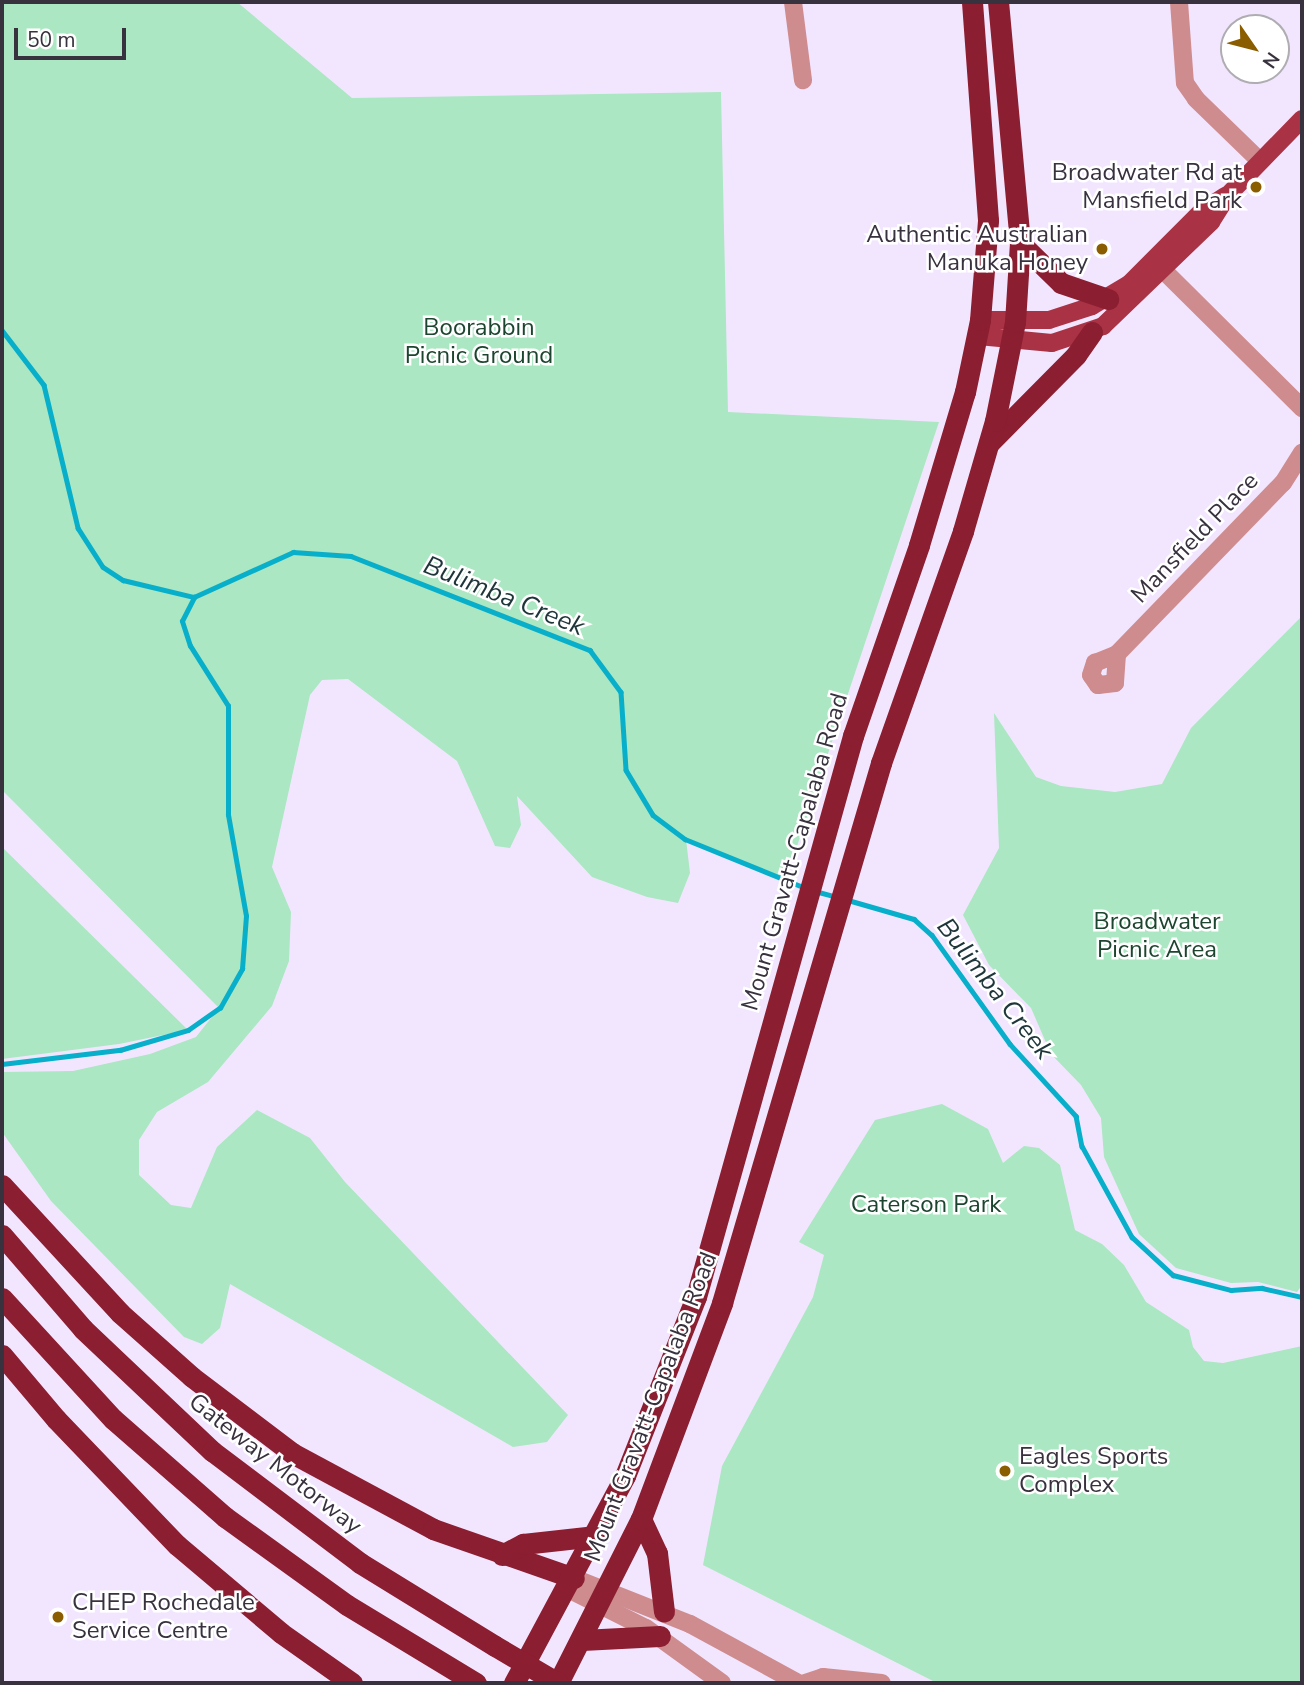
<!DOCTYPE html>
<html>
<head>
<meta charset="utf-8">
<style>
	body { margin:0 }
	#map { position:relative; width:1304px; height:1685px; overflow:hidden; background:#f2e6ff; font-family:"Nunito Sans",sans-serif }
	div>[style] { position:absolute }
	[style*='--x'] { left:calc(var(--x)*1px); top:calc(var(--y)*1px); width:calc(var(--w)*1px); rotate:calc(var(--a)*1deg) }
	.green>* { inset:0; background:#abe7c2 }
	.stream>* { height:4.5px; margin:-2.25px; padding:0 2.25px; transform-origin:2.25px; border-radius:2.25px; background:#08afca }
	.minor>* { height:18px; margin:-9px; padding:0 9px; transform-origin:9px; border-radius:9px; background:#cf8c8f }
	.major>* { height:18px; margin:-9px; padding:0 9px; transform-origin:9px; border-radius:9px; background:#a93344 }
	.highway>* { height:21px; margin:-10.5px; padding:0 10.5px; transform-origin:10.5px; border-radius:10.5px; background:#8c1e31 }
	.highway-bridge>* { height:21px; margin:-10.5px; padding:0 10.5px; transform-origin:10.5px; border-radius:10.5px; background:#8c1e31 }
	.dots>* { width:19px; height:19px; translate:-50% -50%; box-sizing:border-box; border:4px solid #fff; border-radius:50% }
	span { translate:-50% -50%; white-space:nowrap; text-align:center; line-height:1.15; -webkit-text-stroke:5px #fff; paint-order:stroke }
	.poi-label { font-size:24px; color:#38313e }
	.right { translate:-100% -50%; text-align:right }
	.left { translate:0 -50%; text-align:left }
	.park-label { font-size:24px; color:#1c452f }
	.street-label { font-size:24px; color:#38313e }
	.water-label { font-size:26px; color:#1e353a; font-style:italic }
	.frame { position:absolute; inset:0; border:4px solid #38313e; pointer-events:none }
	.north { position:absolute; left:1220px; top:14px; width:70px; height:70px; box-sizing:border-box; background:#fff; border:2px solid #afadb2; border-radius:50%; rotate:125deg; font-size:19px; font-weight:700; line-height:28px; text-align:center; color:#38313e }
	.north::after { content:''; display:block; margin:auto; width:24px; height:32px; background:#8b5d01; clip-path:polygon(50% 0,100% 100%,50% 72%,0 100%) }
	.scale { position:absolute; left:14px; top:28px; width:112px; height:32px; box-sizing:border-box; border:4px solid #38313e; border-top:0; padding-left:9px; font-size:21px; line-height:24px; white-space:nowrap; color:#38313e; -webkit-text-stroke:5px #fff; paint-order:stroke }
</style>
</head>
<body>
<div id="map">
	<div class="green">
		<div style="clip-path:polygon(2px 2px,237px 2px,352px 98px,721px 92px,728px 412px,939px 422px,785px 882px,686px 839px,690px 873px,678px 903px,647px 897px,592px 877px,517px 796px,521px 825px,510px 848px,495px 846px,457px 761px,348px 679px,322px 680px,310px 695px,272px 867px,291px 912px,289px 961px,272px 1006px,208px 1082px,157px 1112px,139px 1140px,139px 1175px,171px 1205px,191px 1208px,217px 1147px,257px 1110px,310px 1138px,345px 1182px,568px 1415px,547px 1442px,513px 1447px,230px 1284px,220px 1328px,202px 1344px,184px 1337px,51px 1201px,2px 1132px,2px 1072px,73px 1071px,150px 1054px,196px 1037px,219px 1008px,2px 790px)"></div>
		<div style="clip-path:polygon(1302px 616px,1302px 1285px,1297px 1292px,1258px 1282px,1231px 1283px,1176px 1268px,1139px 1234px,1104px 1157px,1101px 1118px,1081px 1085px,1051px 1054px,1031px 1008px,989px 965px,963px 915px,999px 848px,994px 713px,1036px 777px,1061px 786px,1115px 792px,1162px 784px,1191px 728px)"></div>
		<div style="clip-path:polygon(2px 847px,188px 1030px,119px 1044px,2px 1059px)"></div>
		<div style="clip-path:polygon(942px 1104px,988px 1129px,1003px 1163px,1024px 1146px,1039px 1148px,1060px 1165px,1075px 1230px,1102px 1244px,1124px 1265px,1146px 1302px,1189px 1330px,1193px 1347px,1204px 1361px,1223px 1363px,1302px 1346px,1302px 1683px,937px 1683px,703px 1565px,722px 1466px,813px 1297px,824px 1255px,799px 1242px,875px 1120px)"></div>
	</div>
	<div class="stream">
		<div style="--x:2;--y:330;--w:69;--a:52.6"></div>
		<div style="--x:44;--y:385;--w:147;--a:76.6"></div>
		<div style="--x:78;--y:528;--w:46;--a:57.3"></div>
		<div style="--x:103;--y:567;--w:24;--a:33"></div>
		<div style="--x:123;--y:580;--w:73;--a:13.5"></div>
		<div style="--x:194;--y:597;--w:109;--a:-24.4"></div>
		<div style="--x:293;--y:552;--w:58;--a:3.9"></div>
		<div style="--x:351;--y:556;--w:257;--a:21.5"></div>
		<div style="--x:590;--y:650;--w:52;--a:53.6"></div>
		<div style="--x:621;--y:692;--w:78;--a:86.3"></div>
		<div style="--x:626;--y:770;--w:52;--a:59"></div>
		<div style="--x:653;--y:815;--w:40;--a:37"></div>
		<div style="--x:685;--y:839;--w:127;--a:22.1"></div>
		<div style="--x:815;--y:891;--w:23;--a:15"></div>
		<div style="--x:848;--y:900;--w:69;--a:16.1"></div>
		<div style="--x:914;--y:919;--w:24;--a:42"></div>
		<div style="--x:932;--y:935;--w:134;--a:54.4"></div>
		<div style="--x:1010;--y:1044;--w:98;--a:47.5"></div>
		<div style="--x:1076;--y:1116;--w:31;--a:79"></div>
		<div style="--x:1082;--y:1146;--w:104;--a:61.2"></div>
		<div style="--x:1132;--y:1237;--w:56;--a:42.8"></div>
		<div style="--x:1173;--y:1275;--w:60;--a:14.5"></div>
		<div style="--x:1231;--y:1290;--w:31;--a:-4"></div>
		<div style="--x:1262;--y:1288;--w:41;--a:12.7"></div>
		<div style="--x:2;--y:1064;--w:119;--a:-6.8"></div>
		<div style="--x:120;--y:1050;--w:71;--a:-16.4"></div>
		<div style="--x:188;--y:1030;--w:39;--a:-35"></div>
		<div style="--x:220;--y:1008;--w:45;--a:-60.6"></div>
		<div style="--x:242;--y:969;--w:53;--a:-85.7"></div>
		<div style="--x:246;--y:916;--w:103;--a:-100.1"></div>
		<div style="--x:228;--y:815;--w:109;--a:-90"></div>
		<div style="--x:228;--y:706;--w:71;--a:-122.3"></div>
		<div style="--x:190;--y:646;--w:26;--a:-108"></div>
		<div style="--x:182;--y:621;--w:27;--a:-63"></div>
	</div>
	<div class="minor">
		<div style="--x:793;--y:2;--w:79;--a:82.7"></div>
		<div style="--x:1179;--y:2;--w:81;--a:85.8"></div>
		<div style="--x:1185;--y:83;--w:19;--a:55"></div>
		<div style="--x:1196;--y:99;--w:89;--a:44.1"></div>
		<div style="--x:1154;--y:261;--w:209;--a:44.8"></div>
		<div style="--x:1117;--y:654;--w:238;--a:-45.9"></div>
		<div style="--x:1283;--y:483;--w:36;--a:-58"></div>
		<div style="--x:1117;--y:654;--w:29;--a:94"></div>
		<div style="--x:1115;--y:683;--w:17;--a:173"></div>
		<div style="--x:1098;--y:685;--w:12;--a:-125"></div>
		<div style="--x:1091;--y:675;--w:13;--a:-72"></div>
		<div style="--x:1095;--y:663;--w:24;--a:-22"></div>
		<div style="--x:574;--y:1578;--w:125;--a:21.6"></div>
		<div style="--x:690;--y:1624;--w:123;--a:28.6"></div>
		<div style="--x:568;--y:1589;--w:87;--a:26.6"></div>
		<div style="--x:646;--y:1628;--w:94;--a:35.9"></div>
		<div style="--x:805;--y:1683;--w:19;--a:-18"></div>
		<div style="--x:823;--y:1677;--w:59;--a:5.8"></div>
	</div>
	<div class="major">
		<div style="--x:980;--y:320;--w:69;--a:0"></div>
		<div style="--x:1049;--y:320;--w:45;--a:-18"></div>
		<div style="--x:1092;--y:306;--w:43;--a:-30.7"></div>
		<div style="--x:1129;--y:284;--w:103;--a:-45"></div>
		<div style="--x:1202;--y:211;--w:27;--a:-33"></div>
		<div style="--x:978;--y:336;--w:74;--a:5.4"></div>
		<div style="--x:1052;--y:343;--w:54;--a:-18.4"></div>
		<div style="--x:1103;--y:326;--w:150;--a:-43.9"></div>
		<div style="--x:1211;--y:222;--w:32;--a:-58"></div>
		<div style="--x:1228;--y:195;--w:106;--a:-45.8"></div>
	</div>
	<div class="highway">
		<div style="--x:1020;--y:243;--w:57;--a:44.3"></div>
		<div style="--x:1061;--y:283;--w:50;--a:18.8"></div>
		<div style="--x:989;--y:443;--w:124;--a:-45.3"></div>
		<div style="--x:1076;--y:355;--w:28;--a:-55"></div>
		<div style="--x:2;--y:1185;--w:174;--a:47.3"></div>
		<div style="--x:120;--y:1313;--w:96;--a:41.6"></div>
		<div style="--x:192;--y:1377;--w:126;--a:37.2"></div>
		<div style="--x:292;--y:1453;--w:160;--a:28.3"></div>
		<div style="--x:433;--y:1529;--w:149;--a:19.2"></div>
		<div style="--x:2;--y:1235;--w:124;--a:49.2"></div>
		<div style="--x:83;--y:1329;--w:178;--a:43.4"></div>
		<div style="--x:212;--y:1451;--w:186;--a:37.1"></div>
		<div style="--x:360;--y:1563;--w:158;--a:31.6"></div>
		<div style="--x:2;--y:1298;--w:164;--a:47.5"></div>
		<div style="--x:113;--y:1419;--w:149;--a:41.2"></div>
		<div style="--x:225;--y:1517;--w:150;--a:35.8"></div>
		<div style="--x:347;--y:1605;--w:151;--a:31.2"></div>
		<div style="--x:2;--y:1355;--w:84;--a:49.8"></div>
		<div style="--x:56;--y:1419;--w:175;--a:46.2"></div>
		<div style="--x:177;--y:1545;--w:136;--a:40.2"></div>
		<div style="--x:281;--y:1633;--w:87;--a:35.2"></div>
		<div style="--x:641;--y:1519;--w:38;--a:65"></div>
		<div style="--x:657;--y:1553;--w:59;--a:83.2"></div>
		<div style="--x:502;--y:1555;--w:24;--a:-28"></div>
		<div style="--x:523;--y:1544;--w:73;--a:-6.3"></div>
		<div style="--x:582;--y:1640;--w:78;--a:-2.9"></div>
		<div style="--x:514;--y:1683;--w:235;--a:-61.8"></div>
		<div style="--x:625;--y:1476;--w:193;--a:-68.4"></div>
		<div style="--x:696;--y:1297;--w:583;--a:-74.37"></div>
		<div style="--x:853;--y:736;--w:202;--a:-70.9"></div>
		<div style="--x:919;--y:545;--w:160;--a:-73.3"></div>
		<div style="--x:965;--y:392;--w:74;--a:-78.2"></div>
		<div style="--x:980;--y:320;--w:100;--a:-85.4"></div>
		<div style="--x:988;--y:220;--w:219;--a:-94.2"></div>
		<div style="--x:558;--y:1683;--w:184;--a:-63.2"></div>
		<div style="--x:641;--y:1519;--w:231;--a:-69.4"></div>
		<div style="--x:722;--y:1303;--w:563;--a:-73.59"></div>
		<div style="--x:881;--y:763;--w:246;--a:-70.5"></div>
		<div style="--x:963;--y:531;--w:115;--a:-73.8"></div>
		<div style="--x:995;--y:421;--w:101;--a:-78.6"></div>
		<div style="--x:1015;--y:322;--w:79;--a:-86.4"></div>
		<div style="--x:1020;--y:243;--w:242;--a:-95.2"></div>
	</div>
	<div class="highway-bridge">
		<div style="--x:495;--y:1646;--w:73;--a:30.4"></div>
	</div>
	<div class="dots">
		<div style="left:1256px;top:187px;background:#8b5d01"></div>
		<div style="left:1102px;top:249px;background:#8b5d01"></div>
		<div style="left:1005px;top:1471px;background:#8b5d01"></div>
		<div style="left:58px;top:1617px;background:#8b5d01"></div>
	</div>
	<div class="poi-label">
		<span class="right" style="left:1242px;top:187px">Broadwater Rd at<br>Mansfield Park</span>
		<span class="right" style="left:1088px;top:249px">Authentic Australian<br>Manuka Honey</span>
		<span class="left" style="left:1019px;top:1471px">Eagles Sports<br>Complex</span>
		<span class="left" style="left:72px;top:1617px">CHEP Rochedale<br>Service Centre</span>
	</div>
	<div class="park-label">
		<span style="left:479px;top:342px">Boorabbin<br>Picnic Ground</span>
		<span style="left:1157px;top:936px">Broadwater<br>Picnic Area</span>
		<span style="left:926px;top:1205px">Caterson Park</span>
	</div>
	<div class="street-label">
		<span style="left:1195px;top:538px;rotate:-46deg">Mansfield Place</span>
		<span style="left:795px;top:852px;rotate:-74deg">Mount Gravatt-Capalaba Road</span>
		<span style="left:651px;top:1407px;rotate:-69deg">Mount Gravatt-Capalaba Road</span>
		<span style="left:275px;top:1464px;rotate:38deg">Gateway Motorway</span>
	</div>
	<div class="water-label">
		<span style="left:504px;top:596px;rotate:22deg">Bulimba Creek</span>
		<span style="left:995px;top:989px;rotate:52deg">Bulimba Creek</span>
	</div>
	<div class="frame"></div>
	<div class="north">N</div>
	<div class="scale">50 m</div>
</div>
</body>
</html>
